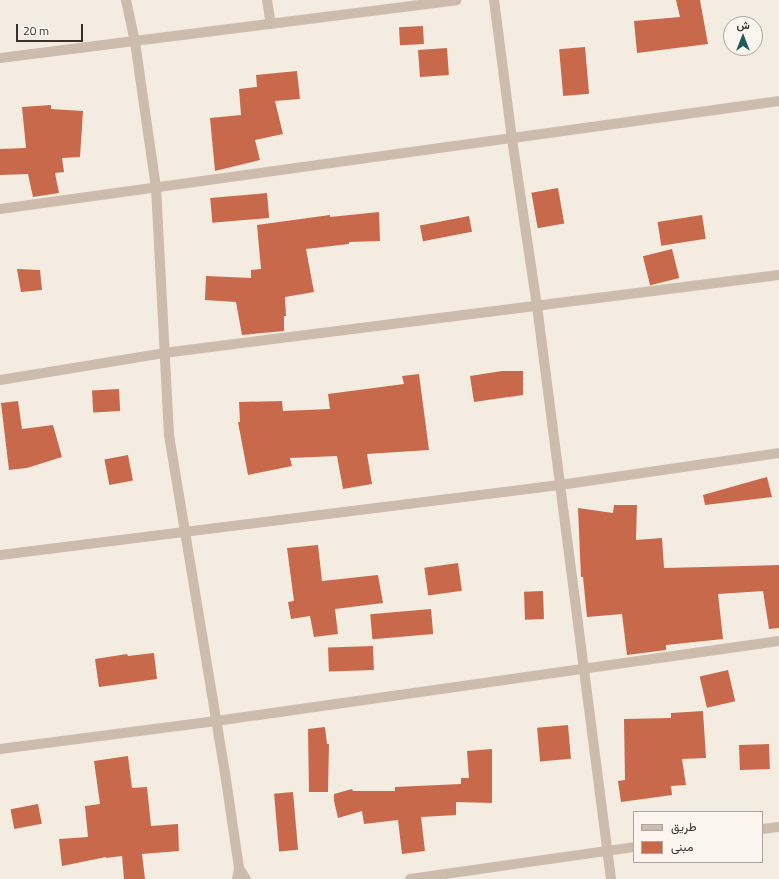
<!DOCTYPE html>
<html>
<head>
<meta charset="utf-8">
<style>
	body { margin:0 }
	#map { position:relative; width:779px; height:879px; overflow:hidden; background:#f4ebe1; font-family:"Titillium Web",Vazirmatn,sans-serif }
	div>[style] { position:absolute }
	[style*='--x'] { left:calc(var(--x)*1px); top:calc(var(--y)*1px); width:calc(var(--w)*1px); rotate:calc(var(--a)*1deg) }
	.building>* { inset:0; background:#c8694b; transform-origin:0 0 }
	.minor>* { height:10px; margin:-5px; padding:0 5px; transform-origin:5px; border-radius:5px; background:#cdbbac }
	span { translate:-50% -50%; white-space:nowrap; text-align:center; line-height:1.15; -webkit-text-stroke:4px #fbf5ee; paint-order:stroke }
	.legend { position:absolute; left:633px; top:811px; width:130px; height:52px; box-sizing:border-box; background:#fbf5ee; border:1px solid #aea6a0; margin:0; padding:5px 7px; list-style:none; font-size:12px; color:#3b302b }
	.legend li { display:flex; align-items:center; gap:8px; height:20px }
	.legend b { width:20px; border:1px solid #aea6a0 }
	.north { position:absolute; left:723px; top:16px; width:40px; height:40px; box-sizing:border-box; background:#fbf5ee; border:1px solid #aea6a0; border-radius:50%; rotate:0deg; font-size:11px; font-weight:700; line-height:16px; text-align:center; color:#3b302b }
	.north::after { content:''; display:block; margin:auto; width:14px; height:18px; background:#1f5a5e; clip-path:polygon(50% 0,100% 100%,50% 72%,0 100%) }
	.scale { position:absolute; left:16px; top:24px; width:67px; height:18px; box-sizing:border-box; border:2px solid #3b302b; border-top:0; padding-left:5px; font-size:12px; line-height:14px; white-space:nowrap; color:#3b302b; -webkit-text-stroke:3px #fbf5ee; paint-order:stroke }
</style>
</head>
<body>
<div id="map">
	<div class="building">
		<div style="clip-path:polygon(676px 0,700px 0,708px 44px,637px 53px,634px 21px,680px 17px)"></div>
		<div style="left:423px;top:26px;width:18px;height:24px;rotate:87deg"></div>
		<div style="left:585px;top:47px;width:47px;height:26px;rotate:85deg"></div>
		<div style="left:447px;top:48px;width:27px;height:29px;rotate:86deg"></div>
		<div style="clip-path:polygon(297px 71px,300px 99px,275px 101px,283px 134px,255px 140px,260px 160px,215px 171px,210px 118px,241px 115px,239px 89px,257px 87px,256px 75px)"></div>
		<div style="clip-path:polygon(51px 105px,51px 109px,83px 111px,80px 157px,62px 158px,64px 172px,55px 173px,59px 193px,33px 197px,28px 174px,0 175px,0 149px,26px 148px,22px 107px)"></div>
		<div style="left:558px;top:188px;width:36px;height:27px;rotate:80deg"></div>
		<div style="left:267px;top:193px;width:25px;height:57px;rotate:85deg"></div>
		<div style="clip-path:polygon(379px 212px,380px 241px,349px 242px,349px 244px,306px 249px,314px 292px,285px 297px,286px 316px,284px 316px,284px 331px,242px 335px,236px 302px,205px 300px,206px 276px,251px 278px,251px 270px,261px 269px,257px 225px,330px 215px,330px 217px)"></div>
		<div style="left:702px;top:215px;width:24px;height:45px;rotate:81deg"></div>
		<div style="left:469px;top:216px;width:16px;height:50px;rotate:79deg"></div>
		<div style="left:672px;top:249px;width:30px;height:30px;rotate:76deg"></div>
		<div style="clip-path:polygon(17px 269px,40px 270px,42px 290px,21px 292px)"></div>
		<div style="clip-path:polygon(502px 371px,523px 371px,523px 395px,474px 402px,470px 376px)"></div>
		<div style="clip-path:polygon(419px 374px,429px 450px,367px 454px,372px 484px,343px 489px,337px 456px,290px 458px,292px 466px,248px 475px,238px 422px,240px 422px,239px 402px,282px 401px,283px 411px,330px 409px,328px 394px,404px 384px,402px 376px)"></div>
		<div style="left:119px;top:389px;width:22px;height:27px;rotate:87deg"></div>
		<div style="clip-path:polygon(18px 401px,22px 429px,53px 425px,62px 457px,27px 468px,9px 470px,1px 403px)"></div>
		<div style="left:128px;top:455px;width:26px;height:24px;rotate:79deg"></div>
		<div style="clip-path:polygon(767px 477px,772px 497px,705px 505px,703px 495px)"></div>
		<div style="clip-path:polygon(614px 505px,637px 505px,636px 540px,662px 538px,664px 568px,779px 565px,779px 628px,769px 629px,763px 591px,718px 594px,723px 639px,666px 645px,666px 650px,627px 655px,622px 614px,587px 617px,583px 577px,581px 577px,578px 508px,613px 513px)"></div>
		<div style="clip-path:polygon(318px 545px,322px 581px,378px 575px,383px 603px,335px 609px,338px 634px,314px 637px,310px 616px,291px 619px,288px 602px,294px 601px,287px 548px)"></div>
		<div style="left:458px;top:563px;width:28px;height:34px;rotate:82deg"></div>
		<div style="left:543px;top:591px;width:28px;height:19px;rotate:88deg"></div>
		<div style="left:431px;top:609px;width:25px;height:61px;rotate:85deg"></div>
		<div style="left:373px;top:646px;width:24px;height:45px;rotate:88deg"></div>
		<div style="clip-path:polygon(154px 653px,157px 679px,99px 687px,95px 659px,127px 654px,128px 656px)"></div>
		<div style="left:728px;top:670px;width:32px;height:29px;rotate:77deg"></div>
		<div style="clip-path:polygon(703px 711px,706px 758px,682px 759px,686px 785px,671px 786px,672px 795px,621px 802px,618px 781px,625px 780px,624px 719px,671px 718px,671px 713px)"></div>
		<div style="left:568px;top:725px;width:34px;height:31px;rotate:85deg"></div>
		<div style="clip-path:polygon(325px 727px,327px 744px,329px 744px,328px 792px,309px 792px,308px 729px)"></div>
		<div style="left:769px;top:744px;width:25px;height:30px;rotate:88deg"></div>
		<div style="clip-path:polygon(492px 749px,492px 803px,456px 802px,456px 815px,421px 817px,425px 851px,402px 854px,398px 820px,364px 824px,362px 811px,338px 818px,334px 801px,334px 794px,352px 789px,353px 791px,395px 791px,395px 787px,461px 784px,461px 778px,469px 778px,467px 751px)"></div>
		<div style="clip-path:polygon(128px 756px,132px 788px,147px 787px,151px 826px,178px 824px,179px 851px,142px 854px,145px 879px,124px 879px,122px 856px,106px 858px,106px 857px,62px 866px,59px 839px,88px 837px,85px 806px,100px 804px,94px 761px)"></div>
		<div style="left:293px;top:792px;width:58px;height:19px;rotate:85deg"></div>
		<div style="left:38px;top:804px;width:20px;height:28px;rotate:79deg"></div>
	</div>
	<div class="minor">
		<div style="--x:126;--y:0;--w:43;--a:77.9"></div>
		<div style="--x:135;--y:42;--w:147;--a:81.8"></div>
		<div style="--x:156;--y:187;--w:248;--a:87"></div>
		<div style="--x:169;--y:435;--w:343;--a:80.6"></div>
		<div style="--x:225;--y:773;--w:96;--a:81.6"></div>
		<div style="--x:239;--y:868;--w:11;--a:100"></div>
		<div style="--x:267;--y:0;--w:24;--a:81"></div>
		<div style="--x:494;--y:0;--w:140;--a:82.6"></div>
		<div style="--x:512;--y:139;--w:169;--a:81.5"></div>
		<div style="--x:537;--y:306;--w:578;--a:82.64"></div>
		<div style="--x:0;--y:58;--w:460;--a:-7.2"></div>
		<div style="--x:0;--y:209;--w:786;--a:-7.89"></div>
		<div style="--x:0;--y:380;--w:166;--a:-9.3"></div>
		<div style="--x:164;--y:353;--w:620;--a:-7.23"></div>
		<div style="--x:0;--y:555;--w:564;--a:-7.13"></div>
		<div style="--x:560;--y:485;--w:221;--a:-8.3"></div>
		<div style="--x:0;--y:749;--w:218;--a:-7.4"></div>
		<div style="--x:216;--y:721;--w:569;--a:-8.09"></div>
		<div style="--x:762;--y:829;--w:17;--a:-7"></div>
		<div style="--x:239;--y:868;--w:13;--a:58"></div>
		<div style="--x:410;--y:879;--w:226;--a:-8.1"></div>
	</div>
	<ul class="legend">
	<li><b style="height:5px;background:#cdbbac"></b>طريق</li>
	<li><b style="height:11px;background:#c8694b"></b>مبنى</li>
	</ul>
	<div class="north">ش</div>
	<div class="scale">20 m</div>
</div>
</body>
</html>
